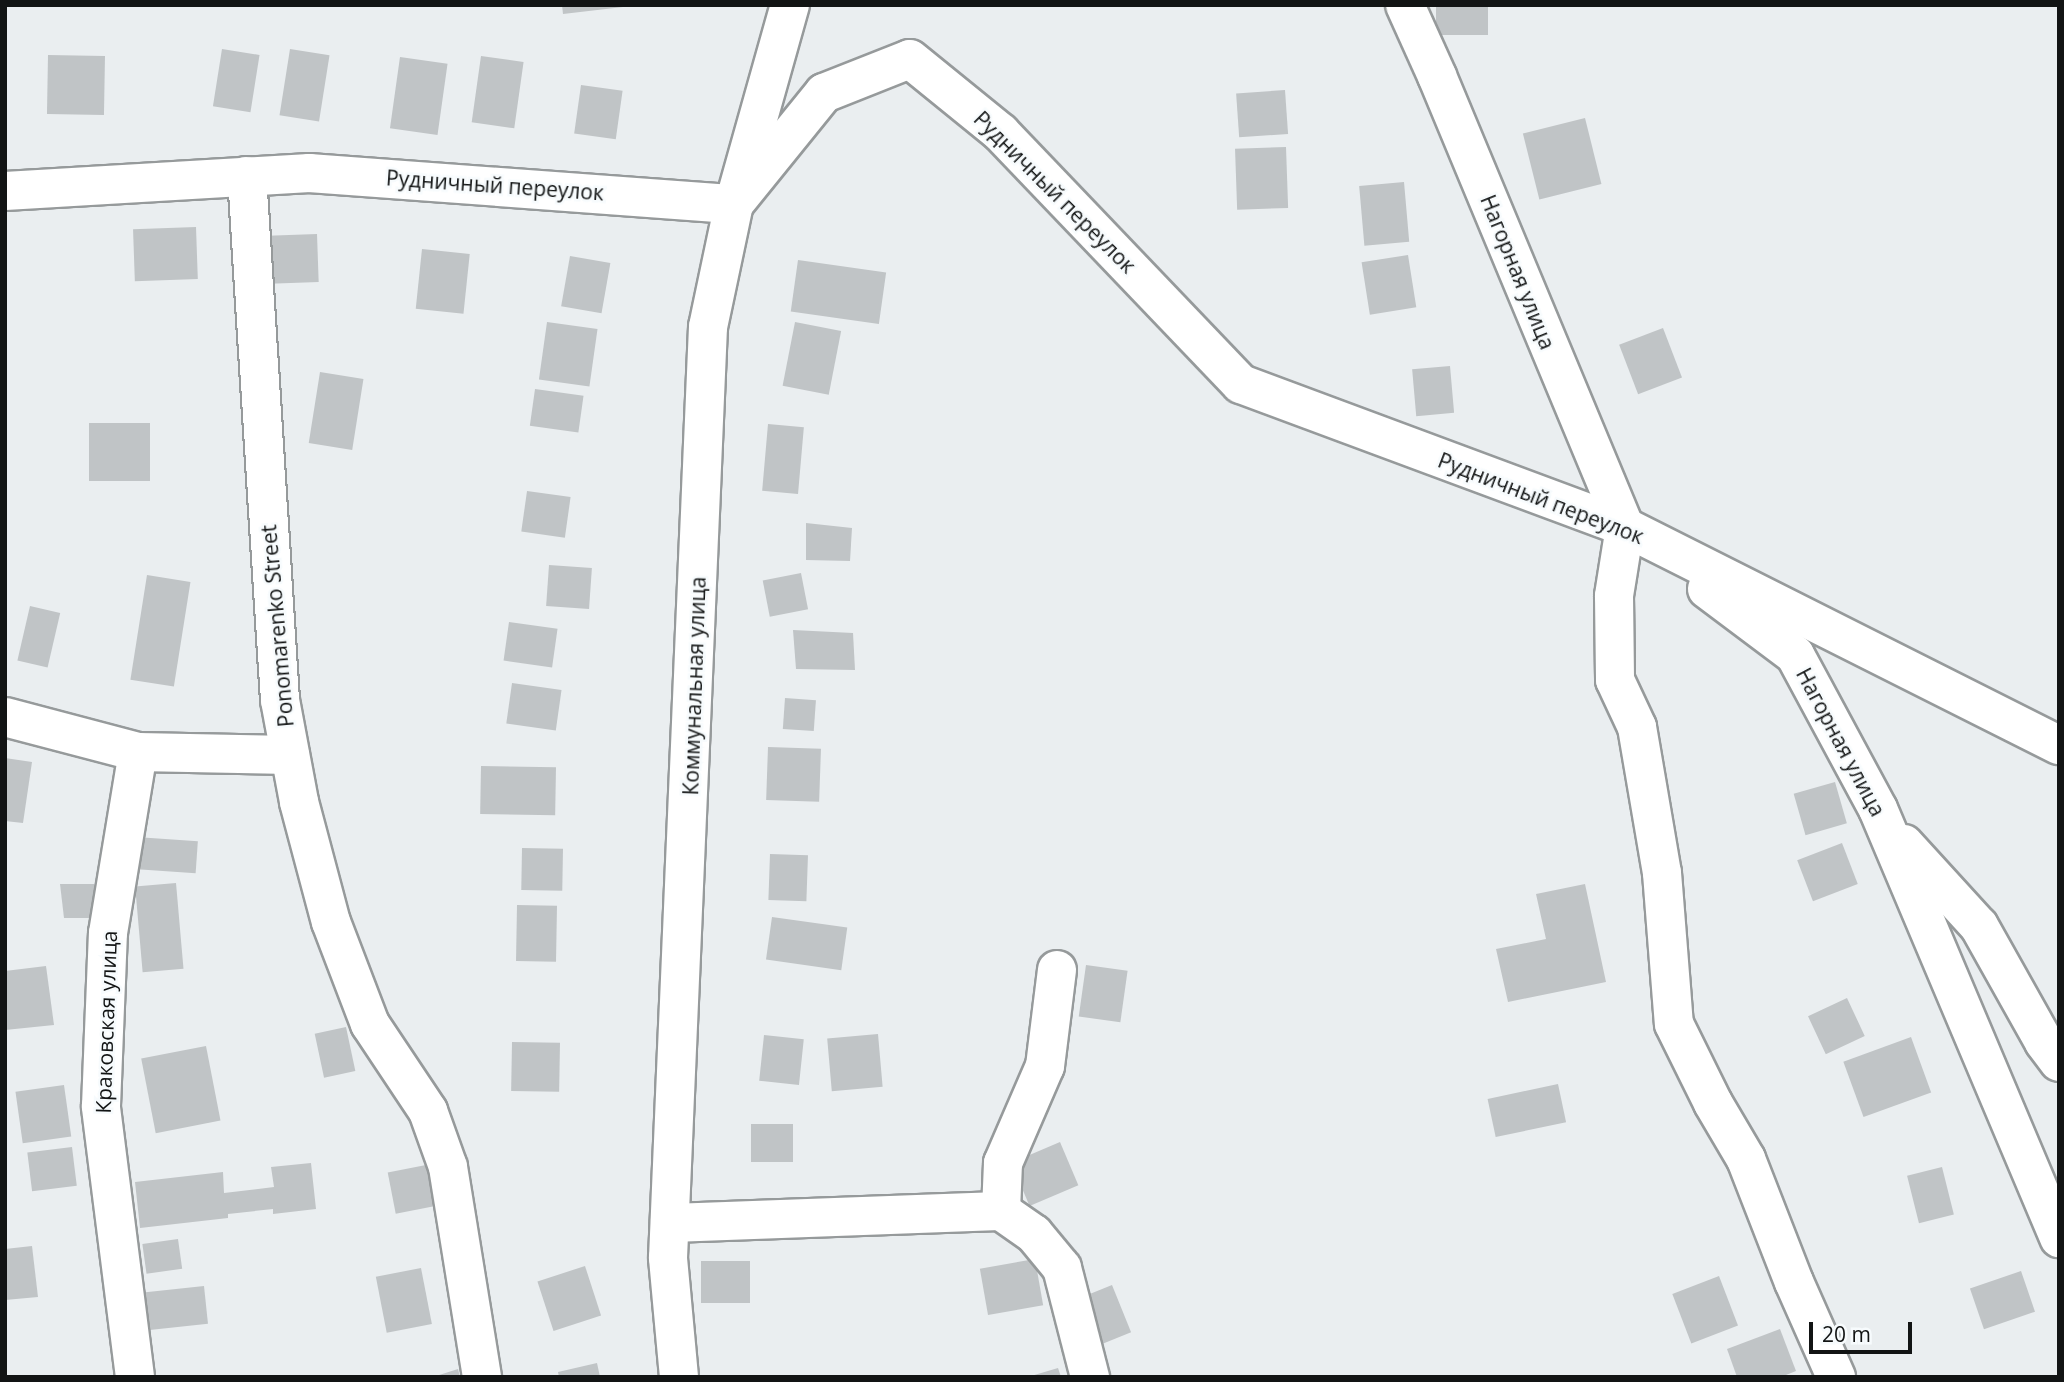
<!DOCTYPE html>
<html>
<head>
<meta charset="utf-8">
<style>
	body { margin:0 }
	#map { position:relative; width:2064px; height:1382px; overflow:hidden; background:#eaeef0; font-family:"Open Sans",sans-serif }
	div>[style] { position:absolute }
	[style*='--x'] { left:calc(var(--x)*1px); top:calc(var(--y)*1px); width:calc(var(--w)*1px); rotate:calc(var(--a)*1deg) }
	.building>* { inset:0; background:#c0c4c6; transform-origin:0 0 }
	.roads { filter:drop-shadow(2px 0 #969a9b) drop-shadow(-2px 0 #969a9b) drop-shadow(0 2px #969a9b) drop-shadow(0 -2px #969a9b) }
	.minor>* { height:38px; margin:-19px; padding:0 19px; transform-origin:19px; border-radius:19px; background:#fff }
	span { translate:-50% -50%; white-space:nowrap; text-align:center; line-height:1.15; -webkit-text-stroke:5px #f7fbfd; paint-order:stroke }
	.street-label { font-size:21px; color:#121414 }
	.frame { position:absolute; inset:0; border:7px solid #121414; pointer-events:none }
	.scale { position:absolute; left:1809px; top:1322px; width:103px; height:32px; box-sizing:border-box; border:4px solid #121414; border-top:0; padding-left:9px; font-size:21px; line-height:24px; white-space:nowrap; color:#121414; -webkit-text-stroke:5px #f7fbfd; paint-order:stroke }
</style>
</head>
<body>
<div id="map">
	<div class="building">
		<div style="clip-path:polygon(562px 5px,623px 5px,623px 7px,563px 14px)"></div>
		<div style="left:1436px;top:5px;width:52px;height:30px"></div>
		<div style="left:222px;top:49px;width:38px;height:58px;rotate:9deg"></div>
		<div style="left:290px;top:49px;width:40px;height:67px;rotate:9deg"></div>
		<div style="left:48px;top:55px;width:57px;height:59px;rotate:1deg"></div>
		<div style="left:481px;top:56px;width:43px;height:67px;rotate:8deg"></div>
		<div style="left:400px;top:57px;width:48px;height:72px;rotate:8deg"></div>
		<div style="left:581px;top:85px;width:42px;height:49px;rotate:8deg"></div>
		<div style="left:1285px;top:90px;width:44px;height:49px;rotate:86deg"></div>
		<div style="left:1585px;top:118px;width:68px;height:64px;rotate:76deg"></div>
		<div style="left:1286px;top:147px;width:61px;height:51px;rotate:88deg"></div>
		<div style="left:1404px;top:182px;width:60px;height:45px;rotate:85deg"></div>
		<div style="left:196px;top:227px;width:52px;height:63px;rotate:88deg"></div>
		<div style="left:317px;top:234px;width:48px;height:49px;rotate:88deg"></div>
		<div style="left:422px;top:249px;width:48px;height:60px;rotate:6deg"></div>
		<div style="left:1408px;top:255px;width:53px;height:47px;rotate:81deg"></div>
		<div style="left:570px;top:256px;width:41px;height:51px;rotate:10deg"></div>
		<div style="left:798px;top:260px;width:89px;height:52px;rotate:8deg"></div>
		<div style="left:547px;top:322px;width:51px;height:58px;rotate:8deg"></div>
		<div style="left:795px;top:322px;width:47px;height:65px;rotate:11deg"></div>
		<div style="left:1663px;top:328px;width:53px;height:47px;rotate:69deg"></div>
		<div style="left:1450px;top:366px;width:47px;height:38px;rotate:85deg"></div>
		<div style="left:320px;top:372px;width:44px;height:72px;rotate:9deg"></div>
		<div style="left:535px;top:389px;width:49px;height:37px;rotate:8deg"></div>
		<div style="left:89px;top:423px;width:61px;height:58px"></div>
		<div style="left:768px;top:424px;width:36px;height:67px;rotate:5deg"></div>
		<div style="left:527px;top:491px;width:44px;height:41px;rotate:8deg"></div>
		<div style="clip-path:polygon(806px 523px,852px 528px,850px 561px,806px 560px)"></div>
		<div style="left:549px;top:565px;width:43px;height:41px;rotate:4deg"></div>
		<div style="left:801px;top:573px;width:37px;height:39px;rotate:79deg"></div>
		<div style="left:147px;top:575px;width:44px;height:106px;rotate:9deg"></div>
		<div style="left:30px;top:606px;width:31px;height:56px;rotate:13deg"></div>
		<div style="left:509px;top:622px;width:49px;height:39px;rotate:8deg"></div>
		<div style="clip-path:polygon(793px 630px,853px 633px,855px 670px,796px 669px)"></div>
		<div style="left:512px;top:683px;width:50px;height:41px;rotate:8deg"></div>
		<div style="left:785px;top:698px;width:31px;height:31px;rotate:4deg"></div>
		<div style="left:768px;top:747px;width:53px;height:53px;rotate:2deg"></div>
		<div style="clip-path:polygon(5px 758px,32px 762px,23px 823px,5px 821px)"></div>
		<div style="left:481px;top:766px;width:75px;height:48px;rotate:1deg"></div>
		<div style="left:1835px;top:782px;width:43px;height:43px;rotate:74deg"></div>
		<div style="left:136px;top:837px;width:62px;height:32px;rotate:4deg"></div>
		<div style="left:1842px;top:843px;width:44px;height:48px;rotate:69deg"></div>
		<div style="left:522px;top:848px;width:41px;height:42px;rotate:1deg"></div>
		<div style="left:770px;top:854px;width:38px;height:46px;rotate:2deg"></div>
		<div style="left:176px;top:883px;width:86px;height:41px;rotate:85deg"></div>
		<div style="clip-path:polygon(60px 884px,94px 884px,97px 918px,64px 918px)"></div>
		<div style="clip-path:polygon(1585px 884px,1606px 982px,1508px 1002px,1496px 949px,1546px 939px,1536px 894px)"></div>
		<div style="left:517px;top:905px;width:40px;height:56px;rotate:1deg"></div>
		<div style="left:772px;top:917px;width:76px;height:43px;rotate:8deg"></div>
		<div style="left:1086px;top:965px;width:42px;height:52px;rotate:8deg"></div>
		<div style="clip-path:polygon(46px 966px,54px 1025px,5px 1030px,5px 971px)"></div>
		<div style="left:1847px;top:998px;width:42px;height:43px;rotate:65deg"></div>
		<div style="left:346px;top:1027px;width:45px;height:32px;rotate:78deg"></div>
		<div style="left:878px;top:1034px;width:53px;height:51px;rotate:85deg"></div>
		<div style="left:764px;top:1035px;width:40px;height:46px;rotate:6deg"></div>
		<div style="left:1911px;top:1037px;width:59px;height:72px;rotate:70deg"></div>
		<div style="left:512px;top:1042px;width:48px;height:49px;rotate:1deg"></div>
		<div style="left:206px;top:1046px;width:76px;height:66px;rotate:79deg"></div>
		<div style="left:1558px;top:1084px;width:39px;height:72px;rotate:78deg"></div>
		<div style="left:64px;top:1085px;width:52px;height:49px;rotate:82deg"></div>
		<div style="left:751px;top:1124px;width:42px;height:38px"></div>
		<div style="left:1060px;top:1142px;width:47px;height:53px;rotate:67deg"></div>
		<div style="left:72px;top:1147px;width:39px;height:45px;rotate:83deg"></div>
		<div style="clip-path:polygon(311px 1163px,316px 1209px,273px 1214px,273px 1209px,228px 1214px,228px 1218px,140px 1228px,135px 1182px,223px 1172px,224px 1193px,274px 1187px,271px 1167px)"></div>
		<div style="left:426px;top:1165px;width:42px;height:39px;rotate:79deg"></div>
		<div style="left:1942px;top:1167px;width:49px;height:36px;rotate:76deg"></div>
		<div style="left:178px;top:1239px;width:30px;height:36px;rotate:82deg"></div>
		<div style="clip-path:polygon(32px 1246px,38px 1297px,5px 1300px,5px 1249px)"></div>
		<div style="left:1035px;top:1259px;width:47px;height:56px;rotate:80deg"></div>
		<div style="left:701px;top:1261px;width:49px;height:42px"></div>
		<div style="left:585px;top:1266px;width:52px;height:50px;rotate:72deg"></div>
		<div style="left:421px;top:1268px;width:57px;height:46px;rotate:79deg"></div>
		<div style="left:2021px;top:1271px;width:43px;height:54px;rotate:71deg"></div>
		<div style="left:1719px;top:1276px;width:53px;height:50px;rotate:69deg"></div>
		<div style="left:1112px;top:1285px;width:51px;height:42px;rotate:68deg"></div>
		<div style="left:204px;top:1286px;width:38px;height:61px;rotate:84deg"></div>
		<div style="clip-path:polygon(1780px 1329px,1796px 1371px,1781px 1377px,1737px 1377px,1727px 1349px)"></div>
		<div style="clip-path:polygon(597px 1363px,600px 1377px,559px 1377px,558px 1372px)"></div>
		<div style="clip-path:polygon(1058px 1368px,1061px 1377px,1031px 1377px,1031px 1376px)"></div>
		<div style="clip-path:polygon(458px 1369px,460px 1377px,436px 1377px,436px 1376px)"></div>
	</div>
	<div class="roads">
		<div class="minor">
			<div style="--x:1405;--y:5;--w:78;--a:65.7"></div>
			<div style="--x:1437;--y:76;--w:489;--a:67.4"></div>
			<div style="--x:1625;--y:527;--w:14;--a:39"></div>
			<div style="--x:247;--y:176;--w:525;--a:86.4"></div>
			<div style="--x:280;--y:700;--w:104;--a:79.4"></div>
			<div style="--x:299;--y:802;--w:124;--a:75.1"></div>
			<div style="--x:331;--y:922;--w:109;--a:69.1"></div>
			<div style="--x:370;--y:1024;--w:105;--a:56.3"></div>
			<div style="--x:428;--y:1111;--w:59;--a:70.3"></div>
			<div style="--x:448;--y:1167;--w:213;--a:80.8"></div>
			<div style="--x:5;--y:191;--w:305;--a:-3.4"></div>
			<div style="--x:309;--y:173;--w:426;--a:4.2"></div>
			<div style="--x:734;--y:204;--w:143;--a:-51"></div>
			<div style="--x:824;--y:93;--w:92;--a:-21.6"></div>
			<div style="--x:910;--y:59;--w:117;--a:39.1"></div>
			<div style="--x:1001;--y:133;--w:347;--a:46.3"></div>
			<div style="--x:1241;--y:384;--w:410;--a:20.4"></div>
			<div style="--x:1625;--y:527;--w:486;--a:26.7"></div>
			<div style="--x:1625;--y:527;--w:70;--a:99.1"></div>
			<div style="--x:1614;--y:596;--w:84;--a:89.3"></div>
			<div style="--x:1615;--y:680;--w:52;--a:64.9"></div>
			<div style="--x:1637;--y:727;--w:148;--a:80.3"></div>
			<div style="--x:1662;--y:873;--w:151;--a:85.5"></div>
			<div style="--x:1674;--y:1024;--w:88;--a:63.7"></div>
			<div style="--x:1713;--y:1103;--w:65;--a:59.5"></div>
			<div style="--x:1746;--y:1159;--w:132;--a:68.7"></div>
			<div style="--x:1794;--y:1282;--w:104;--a:66.1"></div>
			<div style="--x:1707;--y:589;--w:110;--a:36.9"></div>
			<div style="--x:1795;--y:655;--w:175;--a:61.7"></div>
			<div style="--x:1878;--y:809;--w:466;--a:67.1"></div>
			<div style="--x:5;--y:717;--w:138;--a:14.7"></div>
			<div style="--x:138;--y:752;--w:152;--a:1.1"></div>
			<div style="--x:1904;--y:844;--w:111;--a:47.6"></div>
			<div style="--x:1979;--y:926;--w:133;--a:60.7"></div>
			<div style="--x:2044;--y:1042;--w:25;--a:53"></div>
			<div style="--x:1057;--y:970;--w:97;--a:97.1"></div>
			<div style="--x:1045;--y:1066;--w:106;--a:113.4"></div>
			<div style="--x:1003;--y:1163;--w:48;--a:92.4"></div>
			<div style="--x:1001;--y:1211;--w:40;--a:34.9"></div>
			<div style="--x:1034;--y:1234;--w:44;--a:50.5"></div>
			<div style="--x:1062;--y:1268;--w:113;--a:75.6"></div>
			<div style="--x:670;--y:1223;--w:331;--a:-2.1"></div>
			<div style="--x:135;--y:1377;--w:273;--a:-97.2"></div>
			<div style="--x:101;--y:1106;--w:173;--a:-87.7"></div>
			<div style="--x:108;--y:933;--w:183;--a:-80.6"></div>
			<div style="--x:679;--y:1377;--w:120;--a:-95.3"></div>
			<div style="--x:668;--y:1258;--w:932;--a:-87.54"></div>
			<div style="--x:708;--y:327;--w:126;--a:-78.1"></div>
			<div style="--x:734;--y:204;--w:207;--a:-74.3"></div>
		</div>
	</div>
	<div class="street-label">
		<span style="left:495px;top:185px;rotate:4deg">Рудничный переулок</span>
		<span style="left:1055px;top:192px;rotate:45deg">Рудничный переулок</span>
		<span style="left:1518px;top:272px;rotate:68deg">Нагорная улица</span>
		<span style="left:1541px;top:498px;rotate:21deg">Рудничный переулок</span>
		<span style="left:277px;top:626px;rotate:-95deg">Ponomarenko Street</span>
		<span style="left:694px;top:686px;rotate:-88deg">Коммунальная улица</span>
		<span style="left:1841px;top:742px;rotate:62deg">Нагорная улица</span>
		<span style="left:106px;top:1022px;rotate:-88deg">Краковская улица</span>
	</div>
	<div class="frame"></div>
	<div class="scale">20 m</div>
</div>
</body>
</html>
